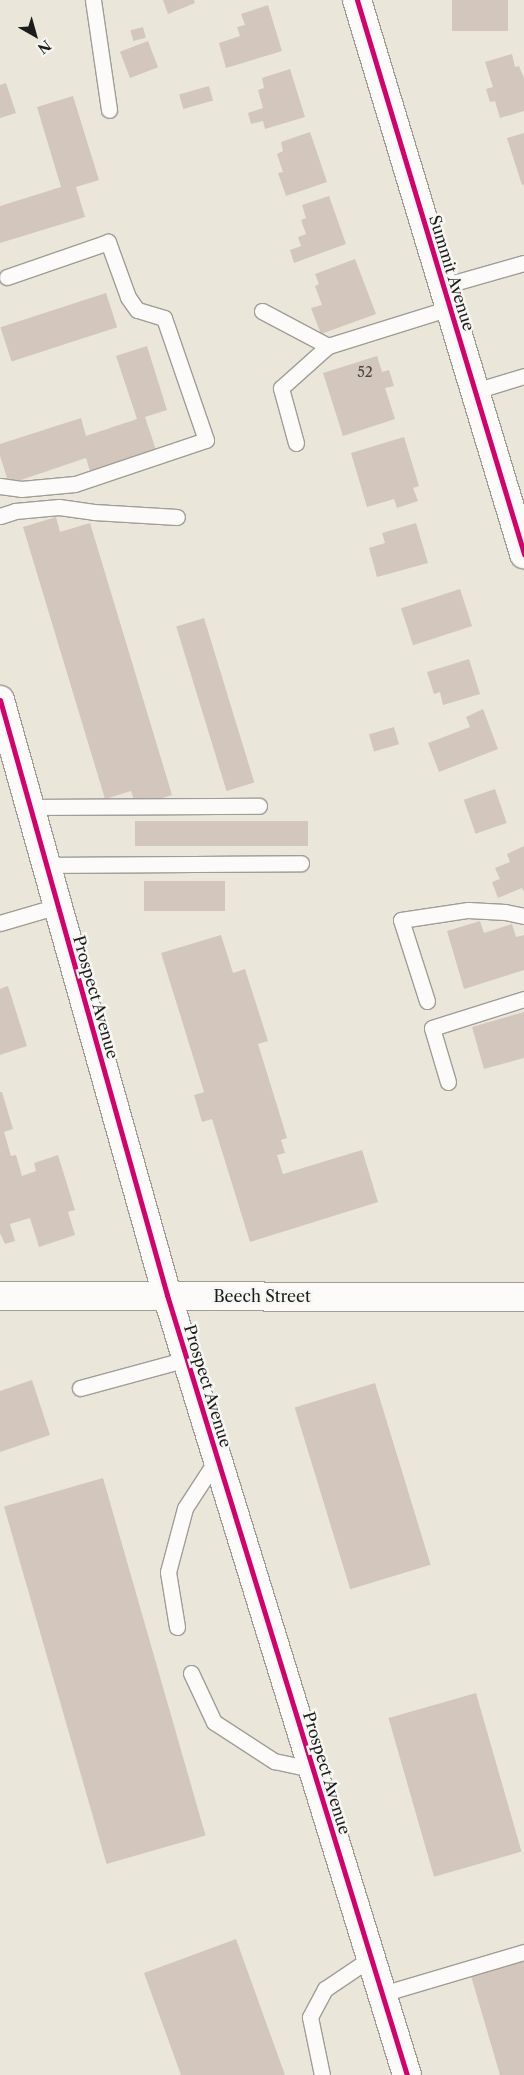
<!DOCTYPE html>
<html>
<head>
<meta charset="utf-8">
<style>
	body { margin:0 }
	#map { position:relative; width:524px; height:2075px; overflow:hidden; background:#ebe6da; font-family:"Libre Caslon Text",serif }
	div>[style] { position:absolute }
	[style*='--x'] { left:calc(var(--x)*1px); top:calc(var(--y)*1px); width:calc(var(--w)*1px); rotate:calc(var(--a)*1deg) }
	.building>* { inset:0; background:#d3c6bd; transform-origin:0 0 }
	.roads { filter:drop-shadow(1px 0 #a09d97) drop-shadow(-1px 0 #a09d97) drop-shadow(0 1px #a09d97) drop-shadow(0 -1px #a09d97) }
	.service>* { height:15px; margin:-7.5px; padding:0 7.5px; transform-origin:7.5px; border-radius:7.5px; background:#fcfbf9 }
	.minor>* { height:28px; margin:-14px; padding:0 14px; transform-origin:14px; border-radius:14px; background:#fcfbf9 }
	.tertiary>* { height:28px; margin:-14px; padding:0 14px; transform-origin:14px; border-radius:14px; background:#fcfbf9 }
	.cycleway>* { height:5px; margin:-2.5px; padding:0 2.5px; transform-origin:2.5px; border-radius:2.5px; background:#d6006c }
	span { translate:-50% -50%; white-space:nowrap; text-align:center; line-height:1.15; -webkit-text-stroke:5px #f6f6f2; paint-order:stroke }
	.number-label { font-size:14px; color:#4a4644 }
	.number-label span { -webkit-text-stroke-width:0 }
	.street-label { font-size:16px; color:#1c1c1c }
	.north { position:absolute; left:10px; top:10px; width:50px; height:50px; -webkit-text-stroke:4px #f6f6f2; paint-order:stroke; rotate:142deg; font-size:14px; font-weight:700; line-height:20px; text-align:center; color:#1c1c1c }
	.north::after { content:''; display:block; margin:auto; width:18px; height:22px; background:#1c1c1c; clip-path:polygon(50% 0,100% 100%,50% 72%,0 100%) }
</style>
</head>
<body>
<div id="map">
	<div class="building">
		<div style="clip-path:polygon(163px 0,194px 0,195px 3px,168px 14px)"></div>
		<div style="left:452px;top:0;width:56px;height:31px"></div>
		<div style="clip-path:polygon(268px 5px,282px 51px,226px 68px,219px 43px,240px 36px,237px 27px,245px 25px,241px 14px)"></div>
		<div style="left:143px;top:27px;width:11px;height:13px;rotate:75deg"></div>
		<div style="left:148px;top:41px;width:28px;height:30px;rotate:69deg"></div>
		<div style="clip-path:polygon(512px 54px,515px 67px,519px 66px,524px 78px,524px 111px,500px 118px,495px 101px,490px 102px,486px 89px,493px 87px,485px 62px)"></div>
		<div style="clip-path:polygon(290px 69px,305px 117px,265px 129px,263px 121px,251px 124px,248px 113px,263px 108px,258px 90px,264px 88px,262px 78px)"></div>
		<div style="clip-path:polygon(6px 83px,16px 113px,0 118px,0 85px)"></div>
		<div style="left:209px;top:86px;width:15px;height:31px;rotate:74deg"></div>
		<div style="clip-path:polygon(73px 96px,99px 180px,76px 187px,85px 217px,0 243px,0 206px,61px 187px,37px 107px)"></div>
		<div style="clip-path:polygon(310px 132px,327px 182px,286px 196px,278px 173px,283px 172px,277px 154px,283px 151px,281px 142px)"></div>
		<div style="clip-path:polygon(524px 133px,524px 184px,522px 185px,507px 138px)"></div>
		<div style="clip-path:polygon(329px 196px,346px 244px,294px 263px,290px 250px,301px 246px,298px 237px,306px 234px,301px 220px,306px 218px,302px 205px)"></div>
		<div style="clip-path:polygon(355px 259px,376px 314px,321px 334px,311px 308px,322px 305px,315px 286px,319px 284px,315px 274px)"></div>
		<div style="left:106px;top:293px;width:36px;height:111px;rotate:72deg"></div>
		<div style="clip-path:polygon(147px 346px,167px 410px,145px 417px,156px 450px,90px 471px,86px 458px,9px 484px,0 456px,0 444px,81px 418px,86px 436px,137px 419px,116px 356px)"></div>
		<div style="clip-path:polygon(377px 356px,382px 372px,389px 370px,394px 386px,385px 388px,395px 419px,343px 436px,323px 373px)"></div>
		<div style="clip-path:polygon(404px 437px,419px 486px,413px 488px,418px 501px,397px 508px,394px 499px,367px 507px,351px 453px)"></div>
		<div style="clip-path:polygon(56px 517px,60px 532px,90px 523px,172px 795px,136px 806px,131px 791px,105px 799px,23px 527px)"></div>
		<div style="clip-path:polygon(416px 523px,428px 563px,377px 577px,369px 548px,385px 543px,382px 533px)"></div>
		<div style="left:460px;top:589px;width:39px;height:62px;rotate:72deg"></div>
		<div style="left:204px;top:618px;width:172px;height:29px;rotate:73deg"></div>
		<div style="clip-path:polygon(469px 659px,480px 694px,443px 705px,440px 692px,434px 694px,427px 672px)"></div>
		<div style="clip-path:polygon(483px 709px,498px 749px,439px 772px,428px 743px,470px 727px,466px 717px)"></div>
		<div style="left:394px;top:727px;width:18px;height:26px;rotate:74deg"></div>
		<div style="left:495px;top:789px;width:36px;height:33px;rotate:71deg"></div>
		<div style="left:135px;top:821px;width:173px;height:25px"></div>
		<div style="clip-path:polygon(524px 846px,524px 892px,522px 888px,498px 898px,492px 882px,500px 879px,495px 868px,510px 862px,507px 854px)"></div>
		<div style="left:225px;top:881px;width:30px;height:81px;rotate:90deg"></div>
		<div style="clip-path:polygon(480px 921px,484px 933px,512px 924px,516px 937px,524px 935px,524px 970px,464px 989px,447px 931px)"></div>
		<div style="clip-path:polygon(221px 935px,233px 973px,245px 969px,268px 1041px,258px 1044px,287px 1138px,281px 1140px,285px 1153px,277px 1155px,283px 1174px,362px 1150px,378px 1202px,250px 1242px,212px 1119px,202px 1122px,194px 1095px,204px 1092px,161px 953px)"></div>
		<div style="clip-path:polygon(8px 986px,27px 1046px,0 1055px,0 989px)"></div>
		<div style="clip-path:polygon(524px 1012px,524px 1058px,484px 1069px,472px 1027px)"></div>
		<div style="clip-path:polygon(0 1092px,2px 1092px,13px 1129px,4px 1132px,11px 1156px,16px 1155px,22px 1176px,36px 1171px,34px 1163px,58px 1155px,75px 1210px,68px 1212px,75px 1235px,39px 1247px,30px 1218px,10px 1224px,15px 1241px,5px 1244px,0 1233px)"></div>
		<div style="clip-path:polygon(32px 1380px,50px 1435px,0 1452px,0 1391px)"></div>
		<div style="left:375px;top:1383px;width:190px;height:84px;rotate:73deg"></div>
		<div style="left:103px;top:1478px;width:372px;height:103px;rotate:74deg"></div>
		<div style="left:476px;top:1693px;width:165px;height:91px;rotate:74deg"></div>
		<div style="clip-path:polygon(236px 1939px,285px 2075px,181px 2075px,144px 1973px)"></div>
		<div style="clip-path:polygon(524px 1960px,524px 2075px,500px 2075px,471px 1976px)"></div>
	</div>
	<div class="roads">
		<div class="service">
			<div style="--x:93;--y:0;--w:111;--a:81.7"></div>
			<div style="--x:443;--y:286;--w:84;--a:-15.9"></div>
			<div style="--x:262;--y:311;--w:75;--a:27.9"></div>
			<div style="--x:328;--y:346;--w:128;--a:-17.3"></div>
			<div style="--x:475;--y:391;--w:51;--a:-17"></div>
			<div style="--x:296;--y:443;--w:57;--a:-105.3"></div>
			<div style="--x:281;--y:388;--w:63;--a:-41.8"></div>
			<div style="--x:0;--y:486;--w:21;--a:8"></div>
			<div style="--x:21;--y:489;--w:54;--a:-5.3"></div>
			<div style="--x:75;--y:484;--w:138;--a:-18.6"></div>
			<div style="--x:206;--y:440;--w:129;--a:-109"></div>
			<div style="--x:164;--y:318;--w:28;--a:-163"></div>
			<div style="--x:137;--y:310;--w:16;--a:-125"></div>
			<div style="--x:128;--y:297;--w:59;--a:-110"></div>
			<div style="--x:108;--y:242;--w:107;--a:160.9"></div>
			<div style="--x:0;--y:516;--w:16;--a:-18"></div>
			<div style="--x:15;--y:511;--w:44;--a:-5.2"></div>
			<div style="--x:59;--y:507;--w:35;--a:8"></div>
			<div style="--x:94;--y:512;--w:83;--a:3.4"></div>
			<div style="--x:30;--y:807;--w:229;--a:-0.3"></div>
			<div style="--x:46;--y:865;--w:255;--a:-0.4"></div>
			<div style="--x:0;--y:923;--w:60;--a:-16.3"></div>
			<div style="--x:427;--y:1001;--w:85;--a:-107.8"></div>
			<div style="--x:401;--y:920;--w:68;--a:-8.5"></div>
			<div style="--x:468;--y:910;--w:37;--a:3"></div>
			<div style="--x:505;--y:912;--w:19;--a:12"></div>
			<div style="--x:448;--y:1082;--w:56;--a:-106.5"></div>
			<div style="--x:432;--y:1028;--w:96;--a:-17.5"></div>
			<div style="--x:80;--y:1388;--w:111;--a:-15.2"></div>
			<div style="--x:177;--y:1627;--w:56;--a:-99.3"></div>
			<div style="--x:168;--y:1572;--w:66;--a:-75.1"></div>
			<div style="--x:185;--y:1508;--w:59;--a:-56.9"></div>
			<div style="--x:191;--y:1673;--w:54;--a:64.9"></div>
			<div style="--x:214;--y:1722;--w:72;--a:33"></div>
			<div style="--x:274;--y:1761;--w:39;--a:12"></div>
			<div style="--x:382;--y:1994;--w:148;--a:-16.5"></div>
			<div style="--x:322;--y:2075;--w:59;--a:-101.7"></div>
			<div style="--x:310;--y:2017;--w:32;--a:-62"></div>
			<div style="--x:325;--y:1989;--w:55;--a:-34"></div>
		</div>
		<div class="minor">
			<div style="--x:0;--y:1296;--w:524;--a:0.11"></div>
		</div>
		<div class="tertiary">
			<div style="--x:357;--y:0;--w:579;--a:73.22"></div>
			<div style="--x:0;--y:700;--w:618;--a:74.32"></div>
			<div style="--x:167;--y:1295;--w:816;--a:72.9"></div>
		</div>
	</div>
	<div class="cycleway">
		<div style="--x:357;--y:0;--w:579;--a:73.22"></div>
		<div style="--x:0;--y:700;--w:618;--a:74.32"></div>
		<div style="--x:167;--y:1295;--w:816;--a:72.9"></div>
	</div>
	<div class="number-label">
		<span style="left:365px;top:372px">52</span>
	</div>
	<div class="street-label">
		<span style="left:452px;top:273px;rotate:73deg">Summit Avenue</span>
		<span style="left:96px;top:997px;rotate:74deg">Prospect Avenue</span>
		<span style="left:262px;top:1296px">Beech Street</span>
		<span style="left:208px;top:1386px;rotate:73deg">Prospect Avenue</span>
		<span style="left:327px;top:1773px;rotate:73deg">Prospect Avenue</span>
	</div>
	<div class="north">N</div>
</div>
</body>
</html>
